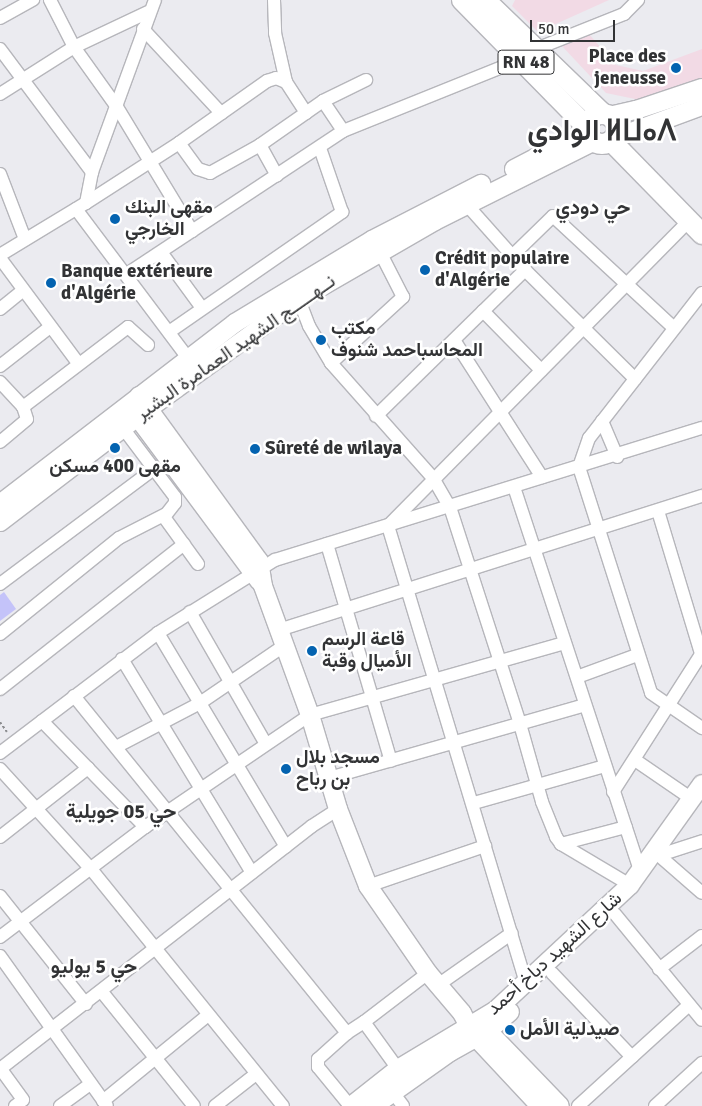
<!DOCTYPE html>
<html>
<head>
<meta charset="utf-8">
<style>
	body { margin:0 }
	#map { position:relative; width:702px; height:1106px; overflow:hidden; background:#ebebf0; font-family:Signika,Vazirmatn,"Noto Sans Tifinagh",sans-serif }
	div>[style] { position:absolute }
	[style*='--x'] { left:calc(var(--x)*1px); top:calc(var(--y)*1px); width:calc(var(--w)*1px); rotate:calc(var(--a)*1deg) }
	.commercial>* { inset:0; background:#f2dae5 }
	.green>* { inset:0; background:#c4c3f9 }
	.path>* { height:2px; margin-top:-1px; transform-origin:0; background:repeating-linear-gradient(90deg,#8c8d90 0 2.5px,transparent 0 5px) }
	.roads { filter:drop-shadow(1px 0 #b6b6bb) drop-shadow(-1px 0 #b6b6bb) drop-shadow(0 1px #b6b6bb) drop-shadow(0 -1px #b6b6bb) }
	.street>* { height:12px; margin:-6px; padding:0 6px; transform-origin:6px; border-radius:6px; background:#fff }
	.secondary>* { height:18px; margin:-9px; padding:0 9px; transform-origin:9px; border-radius:9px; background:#fff }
	.primary>* { height:20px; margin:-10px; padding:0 10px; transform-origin:10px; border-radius:10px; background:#fff }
	.primary>.ring { margin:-10px; padding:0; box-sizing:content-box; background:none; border:20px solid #fff; border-radius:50% }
	.dots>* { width:14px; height:14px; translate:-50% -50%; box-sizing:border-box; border:2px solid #fff; border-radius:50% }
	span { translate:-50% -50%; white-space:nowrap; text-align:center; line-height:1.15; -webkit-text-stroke:5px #fff; paint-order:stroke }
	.shield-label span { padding:1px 4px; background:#fff; border:1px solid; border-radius:4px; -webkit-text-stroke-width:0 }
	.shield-label { font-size:18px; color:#323335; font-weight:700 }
	.poi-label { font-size:19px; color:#323335; font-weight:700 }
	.right { translate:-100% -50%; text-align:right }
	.left { translate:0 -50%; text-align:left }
	.street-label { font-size:19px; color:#323335 }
	.neighbourhood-label { font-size:20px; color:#323335; font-weight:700 }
	.town-label { font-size:29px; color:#323335; font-weight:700 }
	.scale { position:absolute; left:530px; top:20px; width:85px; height:22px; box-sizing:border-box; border:2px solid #323335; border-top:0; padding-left:6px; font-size:15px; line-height:18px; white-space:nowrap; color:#323335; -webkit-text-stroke:4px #fff; paint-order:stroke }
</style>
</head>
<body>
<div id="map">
	<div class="commercial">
		<div style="clip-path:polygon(515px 0,609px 0,538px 32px,512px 6px)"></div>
		<div style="clip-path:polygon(588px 33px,616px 65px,643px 71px,702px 49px,702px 78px,640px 100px,606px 93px,561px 45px)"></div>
	</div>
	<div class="green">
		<div style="clip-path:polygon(4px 592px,16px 609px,0 621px,0 595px)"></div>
	</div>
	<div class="path">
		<div style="--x:0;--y:722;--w:12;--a:55"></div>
	</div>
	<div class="roads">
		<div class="street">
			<div style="--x:50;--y:0;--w:53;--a:62.9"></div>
			<div style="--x:74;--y:47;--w:74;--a:54.4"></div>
			<div style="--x:117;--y:107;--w:145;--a:58.8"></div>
			<div style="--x:274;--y:0;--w:33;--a:88"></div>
			<div style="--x:275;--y:33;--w:50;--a:77.3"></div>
			<div style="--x:0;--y:18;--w:38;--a:-29"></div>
			<div style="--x:143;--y:29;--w:115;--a:47.1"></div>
			<div style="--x:0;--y:49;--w:154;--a:53.2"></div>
			<div style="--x:536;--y:49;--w:95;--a:-21.7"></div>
			<div style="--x:624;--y:14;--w:20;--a:-45"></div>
			<div style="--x:0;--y:94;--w:88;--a:-32.4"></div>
			<div style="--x:74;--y:47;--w:82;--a:-25.3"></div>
			<div style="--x:323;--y:101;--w:36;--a:56"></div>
			<div style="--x:179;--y:143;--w:32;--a:54"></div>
			<div style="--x:198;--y:169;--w:13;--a:18"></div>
			<div style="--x:210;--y:173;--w:57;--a:-29.2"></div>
			<div style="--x:260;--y:145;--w:35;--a:61"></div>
			<div style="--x:260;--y:145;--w:77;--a:-34.9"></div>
			<div style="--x:323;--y:101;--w:48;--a:-26"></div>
			<div style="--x:0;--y:174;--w:70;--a:69"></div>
			<div style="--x:86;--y:203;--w:111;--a:-32.8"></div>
			<div style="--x:179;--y:143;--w:108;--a:-35.2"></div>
			<div style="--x:267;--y:81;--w:9;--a:-18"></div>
			<div style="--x:276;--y:78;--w:11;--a:22"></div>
			<div style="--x:286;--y:82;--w:37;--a:57"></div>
			<div style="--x:467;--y:205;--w:87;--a:48.3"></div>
			<div style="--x:525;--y:270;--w:155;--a:44.7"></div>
			<div style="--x:76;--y:209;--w:195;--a:53.1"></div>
			<div style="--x:161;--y:252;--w:69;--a:53.8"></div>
			<div style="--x:0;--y:255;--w:100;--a:-31.2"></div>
			<div style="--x:86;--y:203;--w:32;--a:-79"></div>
			<div style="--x:92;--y:172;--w:183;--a:-69.9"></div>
			<div style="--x:512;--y:256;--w:57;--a:-44.3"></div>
			<div style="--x:553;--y:216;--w:163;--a:42.8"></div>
			<div style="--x:0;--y:258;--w:131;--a:53.4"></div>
			<div style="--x:127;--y:274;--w:259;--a:-33.5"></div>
			<div style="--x:343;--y:131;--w:193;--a:-21.9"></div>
			<div style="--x:296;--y:292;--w:36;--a:69"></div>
			<div style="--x:309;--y:326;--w:43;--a:59.3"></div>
			<div style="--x:331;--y:363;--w:154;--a:48.4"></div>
			<div style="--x:433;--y:478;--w:34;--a:60"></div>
			<div style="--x:450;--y:507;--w:228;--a:72.1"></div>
			<div style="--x:520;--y:724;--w:81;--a:74.2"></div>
			<div style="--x:542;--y:802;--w:38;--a:68"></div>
			<div style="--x:556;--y:837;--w:9;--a:54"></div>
			<div style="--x:561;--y:844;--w:80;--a:30.7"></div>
			<div style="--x:702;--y:293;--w:184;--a:127.9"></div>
			<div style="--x:589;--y:438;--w:31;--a:109"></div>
			<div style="--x:579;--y:467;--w:237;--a:72.3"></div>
			<div style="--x:651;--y:693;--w:62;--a:34.5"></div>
			<div style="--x:0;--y:309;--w:28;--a:-39"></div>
			<div style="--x:483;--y:311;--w:83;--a:45.5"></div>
			<div style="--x:169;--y:332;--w:211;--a:-34.7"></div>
			<div style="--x:342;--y:212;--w:68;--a:-109"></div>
			<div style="--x:454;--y:340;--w:163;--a:57.3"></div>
			<div style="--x:331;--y:363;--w:98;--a:-42.5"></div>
			<div style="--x:403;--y:297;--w:51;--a:-117.1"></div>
			<div style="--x:0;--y:366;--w:63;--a:-38"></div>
			<div style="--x:0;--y:382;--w:34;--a:47"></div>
			<div style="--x:23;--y:407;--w:132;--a:-37.3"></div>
			<div style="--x:128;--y:327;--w:27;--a:42"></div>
			<div style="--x:376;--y:416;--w:209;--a:-44.4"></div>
			<div style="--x:602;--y:421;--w:39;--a:67"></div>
			<div style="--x:123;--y:428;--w:86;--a:53"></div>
			<div style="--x:175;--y:497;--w:6;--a:90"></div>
			<div style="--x:175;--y:503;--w:18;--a:128"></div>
			<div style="--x:164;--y:517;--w:58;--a:54.1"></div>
			<div style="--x:0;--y:442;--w:35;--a:-40"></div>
			<div style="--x:27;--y:419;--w:13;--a:-108"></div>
			<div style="--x:514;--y:487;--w:404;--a:71.8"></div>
			<div style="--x:658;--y:511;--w:148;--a:73.2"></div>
			<div style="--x:327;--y:544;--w:226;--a:73.6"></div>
			<div style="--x:0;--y:584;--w:192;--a:-36.8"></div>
			<div style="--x:190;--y:612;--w:152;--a:60.1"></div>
			<div style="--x:279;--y:630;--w:444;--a:-17.6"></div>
			<div style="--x:158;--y:633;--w:249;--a:59.1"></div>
			<div style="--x:0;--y:634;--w:153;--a:-38.9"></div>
			<div style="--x:119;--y:538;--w:51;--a:-27.1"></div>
			<div style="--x:122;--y:659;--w:250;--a:58.7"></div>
			<div style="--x:577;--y:677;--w:64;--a:-20.1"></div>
			<div style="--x:0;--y:689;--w:234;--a:-38.2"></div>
			<div style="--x:74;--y:696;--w:434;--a:51"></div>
			<div style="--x:347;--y:1033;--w:20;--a:-33"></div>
			<div style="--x:364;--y:1022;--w:58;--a:54.1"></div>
			<div style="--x:42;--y:721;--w:148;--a:45.8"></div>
			<div style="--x:116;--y:747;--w:95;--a:-27.6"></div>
			<div style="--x:200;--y:703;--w:103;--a:-34.3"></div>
			<div style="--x:0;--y:753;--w:198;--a:-37.2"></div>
			<div style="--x:158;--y:633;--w:138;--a:-32"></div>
			<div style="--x:275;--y:560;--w:447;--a:-17.2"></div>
			<div style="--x:635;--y:760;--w:69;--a:34.4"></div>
			<div style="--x:0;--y:769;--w:135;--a:47.7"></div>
			<div style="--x:91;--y:869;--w:305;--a:51"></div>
			<div style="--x:329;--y:778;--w:266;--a:-15.9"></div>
			<div style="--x:613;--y:792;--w:165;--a:-57.4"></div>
			<div style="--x:474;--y:803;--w:136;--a:-15.8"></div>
			<div style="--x:0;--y:837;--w:112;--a:-38.1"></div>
			<div style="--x:561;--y:844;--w:67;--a:-14.7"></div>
			<div style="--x:655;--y:852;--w:62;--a:41.1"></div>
			<div style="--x:669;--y:852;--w:35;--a:-18"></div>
			<div style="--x:368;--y:886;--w:124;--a:-18.9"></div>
			<div style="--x:0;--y:896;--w:138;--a:51.5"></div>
			<div style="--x:615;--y:914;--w:137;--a:50.6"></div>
			<div style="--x:0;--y:937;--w:182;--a:-37.2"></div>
			<div style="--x:145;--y:827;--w:199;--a:-34.2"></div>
			<div style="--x:310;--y:715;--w:264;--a:-15.8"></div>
			<div style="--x:0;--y:956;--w:184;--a:54.5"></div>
			<div style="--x:659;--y:969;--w:54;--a:-37.5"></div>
			<div style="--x:552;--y:973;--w:116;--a:46.4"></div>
			<div style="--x:526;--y:983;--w:477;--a:-106.8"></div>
			<div style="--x:388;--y:526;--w:429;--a:-45.4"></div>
			<div style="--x:438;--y:985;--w:90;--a:-35.1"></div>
			<div style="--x:102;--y:992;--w:146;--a:51.1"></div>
			<div style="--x:364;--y:1022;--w:81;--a:-37.4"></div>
			<div style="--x:347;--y:1033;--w:39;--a:138"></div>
			<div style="--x:318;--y:1059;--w:8;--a:90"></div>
			<div style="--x:318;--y:1067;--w:50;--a:50.6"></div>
			<div style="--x:0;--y:1068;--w:39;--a:54"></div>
			<div style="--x:23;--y:1100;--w:10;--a:143"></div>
			<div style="--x:0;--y:1069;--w:395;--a:-37.9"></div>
			<div style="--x:312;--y:826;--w:31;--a:-33"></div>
			<div style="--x:388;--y:1086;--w:25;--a:53"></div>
			<div style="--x:103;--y:1101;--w:136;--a:-39.3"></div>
			<div style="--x:60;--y:1106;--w:37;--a:-36"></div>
			<div style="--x:215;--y:1106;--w:52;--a:-38"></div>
			<div style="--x:578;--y:1106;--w:150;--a:-42.3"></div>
			<div style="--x:655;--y:1106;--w:64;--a:-42.5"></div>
		</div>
		<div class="secondary">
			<div style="--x:609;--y:116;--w:28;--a:-13"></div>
			<div style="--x:636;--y:110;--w:70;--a:-18.4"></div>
			<div style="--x:615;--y:138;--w:93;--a:-20.2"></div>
			<div style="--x:514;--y:169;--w:82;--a:-27.5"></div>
			<div style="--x:139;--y:396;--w:204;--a:54"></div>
			<div style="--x:259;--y:561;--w:25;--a:81"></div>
			<div style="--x:263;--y:586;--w:137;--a:70"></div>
			<div style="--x:310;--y:715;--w:98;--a:73.4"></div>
			<div style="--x:338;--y:809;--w:83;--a:68.7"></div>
			<div style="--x:368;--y:886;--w:106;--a:55.4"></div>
			<div style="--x:428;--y:973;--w:52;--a:49.6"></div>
			<div style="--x:462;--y:1013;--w:22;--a:63"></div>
			<div style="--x:472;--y:1033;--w:100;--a:47"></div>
			<div style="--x:130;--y:407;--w:217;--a:53.4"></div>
			<div style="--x:0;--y:504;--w:297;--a:-37.6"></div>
			<div style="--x:235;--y:323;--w:160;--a:-31.2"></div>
			<div style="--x:372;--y:240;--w:123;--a:-27.2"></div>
			<div style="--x:0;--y:522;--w:186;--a:-37.4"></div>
			<div style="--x:148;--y:409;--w:188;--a:-35.9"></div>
			<div style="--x:300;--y:299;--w:156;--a:-30"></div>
			<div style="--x:435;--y:221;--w:177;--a:-26.6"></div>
			<div style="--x:480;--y:1023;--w:115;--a:46.1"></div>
			<div style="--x:351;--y:1106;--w:60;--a:-38.2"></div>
			<div style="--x:398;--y:1069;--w:114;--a:-31"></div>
			<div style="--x:496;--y:1010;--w:183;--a:-43"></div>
			<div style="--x:630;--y:885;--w:124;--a:-54.5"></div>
			<div style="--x:374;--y:1106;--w:93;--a:-35.4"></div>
			<div style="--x:450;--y:1052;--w:43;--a:-28.9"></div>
			<div style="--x:488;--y:1031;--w:29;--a:-41"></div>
		</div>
		<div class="primary">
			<div style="--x:462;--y:0;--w:178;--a:45.5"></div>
			<div style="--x:485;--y:0;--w:164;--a:44"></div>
			<div class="ring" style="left:587px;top:114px;width:10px;height:10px"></div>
			<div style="--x:612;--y:142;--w:129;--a:45.6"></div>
		</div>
	</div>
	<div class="dots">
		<div style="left:676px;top:68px;background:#0463b0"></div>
		<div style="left:115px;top:219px;background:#0463b0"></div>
		<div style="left:425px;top:270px;background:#0463b0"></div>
		<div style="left:51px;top:283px;background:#0463b0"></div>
		<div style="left:321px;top:340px;background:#0463b0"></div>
		<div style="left:115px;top:448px;background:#0463b0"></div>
		<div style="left:255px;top:449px;background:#0463b0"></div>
		<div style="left:312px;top:651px;background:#0463b0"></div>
		<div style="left:286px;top:769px;background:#0463b0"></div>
		<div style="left:510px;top:1030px;background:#0463b0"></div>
	</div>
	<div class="shield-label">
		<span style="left:526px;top:62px">RN 48</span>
	</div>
	<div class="poi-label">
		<span class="right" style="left:666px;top:68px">Place des<br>jeneusse</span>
		<span class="left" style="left:125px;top:219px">مقهى البنك<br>الخارجي</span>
		<span class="left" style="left:435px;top:270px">Crédit populaire<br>d'Algérie</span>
		<span class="left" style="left:61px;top:283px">Banque extérieure<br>d'Algérie</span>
		<span class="left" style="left:331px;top:340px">مكتب<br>المحاسباحمد شنوف</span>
		<span class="left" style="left:265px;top:449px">Sûreté de wilaya</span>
		<span style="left:115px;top:467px">مقهى 400 مسكن</span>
		<span class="left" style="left:322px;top:651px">قاعة الرسم<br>الأميال وقبة</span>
		<span class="left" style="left:296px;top:769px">مسجد بلال<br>بن رباح</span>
		<span class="left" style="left:520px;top:1030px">صيدلية الأمل</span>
	</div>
	<div class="street-label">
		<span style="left:236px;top:348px;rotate:-35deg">نــهـــــج الشهيد العمامرة البشير</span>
		<span style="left:555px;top:954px;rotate:-42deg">شارع الشهيد دباخ أحمد</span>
	</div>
	<div class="neighbourhood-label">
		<span style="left:593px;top:207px">حي دودي</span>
		<span style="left:121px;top:811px">حي 05 جويلية</span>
		<span style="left:94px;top:966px">حي 5 يوليو</span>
	</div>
	<div class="town-label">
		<span style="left:602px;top:131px">الوادي ⵍⵡⴰⴷ</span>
	</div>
	<div class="scale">50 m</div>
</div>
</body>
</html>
